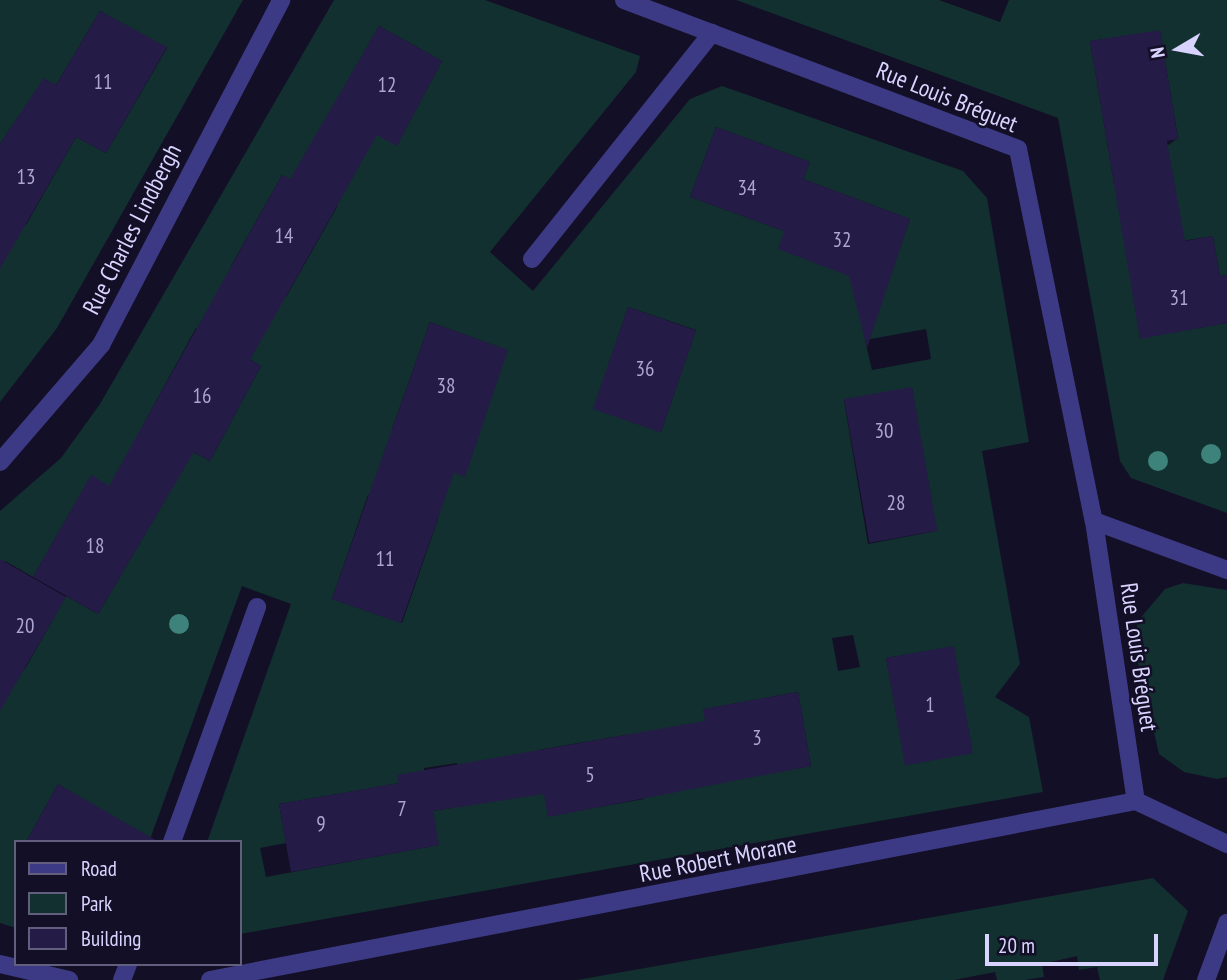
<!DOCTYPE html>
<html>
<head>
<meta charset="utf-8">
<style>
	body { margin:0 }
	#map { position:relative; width:1227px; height:980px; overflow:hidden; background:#130f26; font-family:"PT Sans Narrow",sans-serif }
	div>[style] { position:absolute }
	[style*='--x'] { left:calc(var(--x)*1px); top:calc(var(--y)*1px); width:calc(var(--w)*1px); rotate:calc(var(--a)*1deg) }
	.green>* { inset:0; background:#12302f }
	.building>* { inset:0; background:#241b47; transform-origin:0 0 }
	.minor>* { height:18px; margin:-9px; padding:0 9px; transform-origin:9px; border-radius:9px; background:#3d3a85 }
	.trees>* { width:20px; height:20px; margin:-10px; border-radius:50%; background:#3d827b }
	span { translate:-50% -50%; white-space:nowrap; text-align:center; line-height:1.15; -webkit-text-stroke:5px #130f26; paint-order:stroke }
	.number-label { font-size:21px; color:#aca6d1 }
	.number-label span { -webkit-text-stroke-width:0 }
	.street-label { font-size:24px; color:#d9d4ff }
	.legend { position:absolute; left:14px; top:840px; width:228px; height:126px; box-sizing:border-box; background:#130f26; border:2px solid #625e7d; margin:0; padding:9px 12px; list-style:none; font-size:21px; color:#d9d4ff }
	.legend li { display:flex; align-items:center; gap:14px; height:35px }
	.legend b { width:35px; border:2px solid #625e7d }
	.north { position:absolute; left:1143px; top:14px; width:70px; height:70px; -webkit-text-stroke:5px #130f26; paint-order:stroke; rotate:260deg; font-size:19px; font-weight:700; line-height:28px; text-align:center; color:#d9d4ff }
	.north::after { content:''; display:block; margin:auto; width:24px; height:32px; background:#d9d4ff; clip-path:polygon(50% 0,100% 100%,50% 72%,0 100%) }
	.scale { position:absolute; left:985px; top:934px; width:173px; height:32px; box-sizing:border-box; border:4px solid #d9d4ff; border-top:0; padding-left:9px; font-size:21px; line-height:24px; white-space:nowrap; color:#d9d4ff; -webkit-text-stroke:5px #130f26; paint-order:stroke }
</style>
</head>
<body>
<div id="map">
	<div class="green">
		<div style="clip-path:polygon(0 0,243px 0,57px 328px,0 402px,0 211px,26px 225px,76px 137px,106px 153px,167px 48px,100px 11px,56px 85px,44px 79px,0 144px)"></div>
		<div style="clip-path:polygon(evenodd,334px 0,485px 0,640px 56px,636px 72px,490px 252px,533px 291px,690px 99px,722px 86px,963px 171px,987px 198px,1029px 442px,982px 451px,1020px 664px,995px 697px,1029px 717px,1043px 792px,240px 934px,240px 842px,207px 842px,291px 604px,242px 586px,149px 842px,58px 784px,26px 842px,16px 842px,16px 928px,0 923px,0 655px,25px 669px,66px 596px,98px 614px,157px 514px,91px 476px,33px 577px,5px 561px,0 569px,0 511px,61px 458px,100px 404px,334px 0,379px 26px,442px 61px,397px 145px,331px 110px,379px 26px,334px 0,716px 127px,810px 162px,803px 179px,910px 219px,886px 289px,784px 231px,690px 197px,716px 127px,334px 0,282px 175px,337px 207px,286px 297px,231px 266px,282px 175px,334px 0,628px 307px,696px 330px,661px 432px,594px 408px,628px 307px,334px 0,430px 322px,507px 350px,460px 453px,392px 429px,430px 322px,334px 0,196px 328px,261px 366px,210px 461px,143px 425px,196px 328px,334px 0,926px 329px,931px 359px,872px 370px,865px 340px,926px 329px,334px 0,912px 388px,936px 531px,868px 544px,844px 400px,912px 388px,334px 0,368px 495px,438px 519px,402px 623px,332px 599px,368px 495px,334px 0,853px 635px,860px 667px,838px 671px,832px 638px,853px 635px,334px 0,954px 647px,906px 764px,886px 658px,954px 647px,334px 0,798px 692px,811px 766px,717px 783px,704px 709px,798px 692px,334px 0,631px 734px,644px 799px,548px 816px,538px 750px,631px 734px,334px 0,457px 763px,464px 806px,433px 811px,438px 845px,266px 877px,260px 848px,286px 843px,279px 804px,424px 779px,424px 768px,457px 763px)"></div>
		<div style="clip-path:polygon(evenodd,736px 0,939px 0,1000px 22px,1009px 0,1227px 0,1227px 275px,1220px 276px,1213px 236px,1126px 250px,1140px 338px,1227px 323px,1227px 513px,1131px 478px,1120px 461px,1058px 118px,736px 0,1160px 31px,1178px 138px,1114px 184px,1090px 41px,1160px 31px)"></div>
		<div style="clip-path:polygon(1183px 583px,1227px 590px,1227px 777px,1217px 779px,1184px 772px,1159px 754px,1137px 658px,1137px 622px,1165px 589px)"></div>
		<div style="clip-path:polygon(1153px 878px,1188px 911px,1163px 980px,1100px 980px,1097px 967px,1079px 970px,1077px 956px,1042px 964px,1044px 977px,1024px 980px,997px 980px,995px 972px,954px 980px,577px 980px)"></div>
	</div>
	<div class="building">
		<div style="clip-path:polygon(100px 11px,167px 47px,106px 153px,76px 137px,0 269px,0 144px,44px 78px,56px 85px)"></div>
		<div style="clip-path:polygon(379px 26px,442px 61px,397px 146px,377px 135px,250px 360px,261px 366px,210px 461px,194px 452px,98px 614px,33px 577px,91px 475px,109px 486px,282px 175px,290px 179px)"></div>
		<div style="clip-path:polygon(1160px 30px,1178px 139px,1167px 141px,1185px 241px,1213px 236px,1220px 276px,1227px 275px,1227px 323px,1140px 339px,1090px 41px)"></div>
		<div style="clip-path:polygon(716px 127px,810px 162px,803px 179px,910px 219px,867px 348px,849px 276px,778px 249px,784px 231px,690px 197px)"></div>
		<div style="left:628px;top:307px;width:72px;height:108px;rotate:19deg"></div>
		<div style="clip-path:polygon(430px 322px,508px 350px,465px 477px,454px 473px,401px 623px,332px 599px)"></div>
		<div style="left:912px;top:387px;width:146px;height:69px;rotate:80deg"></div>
		<div style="clip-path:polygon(0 559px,66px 597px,0 711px)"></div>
		<div style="left:954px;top:646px;width:109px;height:69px;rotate:80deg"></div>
		<div style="clip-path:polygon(798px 692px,811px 766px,548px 817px,544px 794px,433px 811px,439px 845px,291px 872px,279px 804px,399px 783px,397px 775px,705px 721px,703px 709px)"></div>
		<div style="clip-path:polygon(58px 784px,159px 842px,26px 842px)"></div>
	</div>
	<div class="minor">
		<div style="--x:624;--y:0;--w:421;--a:20.7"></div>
		<div style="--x:1018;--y:149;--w:380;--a:78.5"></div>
		<div style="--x:1094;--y:521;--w:142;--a:20.2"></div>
		<div style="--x:532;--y:259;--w:289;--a:-51.5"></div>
		<div style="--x:0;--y:462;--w:155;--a:-49.2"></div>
		<div style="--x:101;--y:345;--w:389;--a:-62.4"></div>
		<div style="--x:1094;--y:521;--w:283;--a:81.5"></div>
		<div style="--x:172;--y:842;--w:250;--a:-70.1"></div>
		<div style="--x:0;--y:964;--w:71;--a:13.1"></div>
		<div style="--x:122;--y:980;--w:17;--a:-69"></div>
		<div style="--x:210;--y:980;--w:943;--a:-10.94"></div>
		<div style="--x:1136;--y:801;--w:101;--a:25.3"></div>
		<div style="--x:1206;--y:980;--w:61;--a:-69.8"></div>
	</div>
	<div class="trees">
		<div style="left:1211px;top:454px"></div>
		<div style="left:1158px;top:461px"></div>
		<div style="left:179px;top:624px"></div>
	</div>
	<div class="number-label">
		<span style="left:103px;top:82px">11</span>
		<span style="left:387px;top:85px">12</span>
		<span style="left:26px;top:177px">13</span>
		<span style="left:747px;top:188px">34</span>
		<span style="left:284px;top:236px">14</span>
		<span style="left:842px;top:240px">32</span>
		<span style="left:1179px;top:298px">31</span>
		<span style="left:645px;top:369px">36</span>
		<span style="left:446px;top:386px">38</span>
		<span style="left:202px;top:396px">16</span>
		<span style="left:884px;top:431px">30</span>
		<span style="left:896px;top:503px">28</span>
		<span style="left:95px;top:546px">18</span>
		<span style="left:385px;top:559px">11</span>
		<span style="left:25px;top:626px">20</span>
		<span style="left:930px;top:705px">1</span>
		<span style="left:757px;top:738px">3</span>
		<span style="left:590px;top:775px">5</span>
		<span style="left:402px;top:809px">7</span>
		<span style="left:321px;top:824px">9</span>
	</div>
	<div class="street-label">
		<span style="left:947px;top:97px;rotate:22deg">Rue Louis Bréguet</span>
		<span style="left:132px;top:229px;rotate:-63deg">Rue Charles Lindbergh</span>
		<span style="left:1139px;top:657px;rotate:82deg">Rue Louis Bréguet</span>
		<span style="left:718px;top:859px;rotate:-11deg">Rue Robert Morane</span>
	</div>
	<ul class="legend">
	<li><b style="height:9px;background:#3d3a85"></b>Road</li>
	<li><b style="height:19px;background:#12302f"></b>Park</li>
	<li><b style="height:19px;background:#241b47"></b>Building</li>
	</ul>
	<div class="north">N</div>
	<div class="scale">20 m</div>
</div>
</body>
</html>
